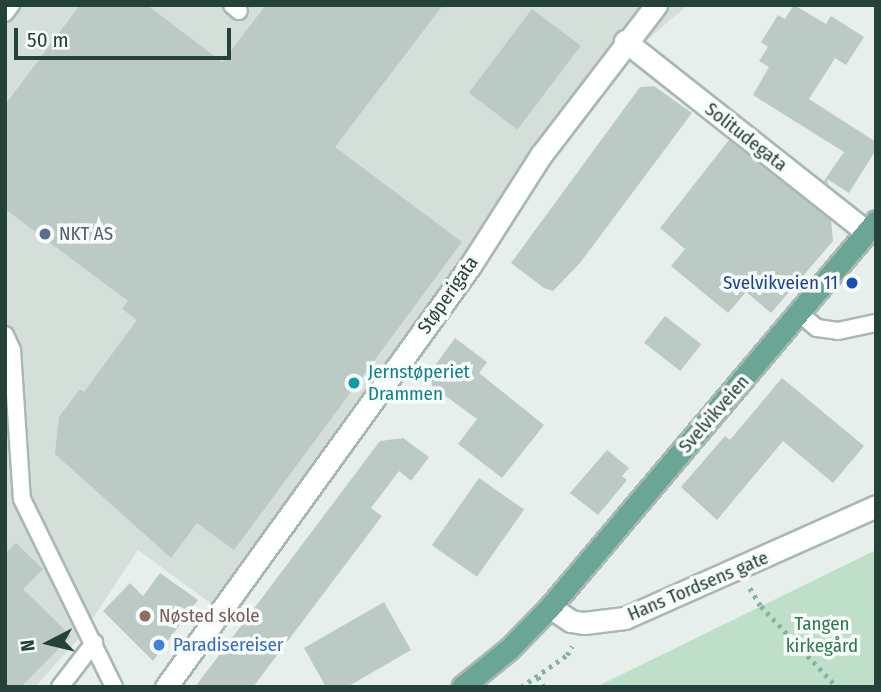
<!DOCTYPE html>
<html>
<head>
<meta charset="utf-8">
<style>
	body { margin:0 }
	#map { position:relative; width:881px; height:692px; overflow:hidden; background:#e6efeb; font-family:"Fira Sans Condensed",sans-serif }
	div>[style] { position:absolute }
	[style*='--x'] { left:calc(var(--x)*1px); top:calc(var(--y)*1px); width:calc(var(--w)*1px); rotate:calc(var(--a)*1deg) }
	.built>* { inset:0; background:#d4dfda }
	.green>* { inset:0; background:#bfe0c8 }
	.building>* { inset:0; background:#bbcac4; transform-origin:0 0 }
	.path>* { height:4.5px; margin-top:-2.25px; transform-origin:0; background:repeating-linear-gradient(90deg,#86b3a5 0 3.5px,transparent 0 8.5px) }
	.roads { filter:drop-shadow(2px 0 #a8b8b2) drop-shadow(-2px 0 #a8b8b2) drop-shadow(0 2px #a8b8b2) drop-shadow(0 -2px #a8b8b2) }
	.service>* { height:16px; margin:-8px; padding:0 8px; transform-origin:8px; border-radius:8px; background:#fff }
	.minor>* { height:21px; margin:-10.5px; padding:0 10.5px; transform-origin:10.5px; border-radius:10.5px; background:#fff }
	.secondary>* { height:21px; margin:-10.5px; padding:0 10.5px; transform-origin:10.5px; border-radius:10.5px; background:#fff }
	.primary>* { height:21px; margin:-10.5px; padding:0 10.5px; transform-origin:10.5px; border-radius:10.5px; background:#6aa596 }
	.dots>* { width:19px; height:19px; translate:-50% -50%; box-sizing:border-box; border:4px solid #f7fbf9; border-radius:50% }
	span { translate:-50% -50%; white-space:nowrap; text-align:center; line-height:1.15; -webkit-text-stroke:7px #f7fbf9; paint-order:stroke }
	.street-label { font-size:19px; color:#24423a }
	.service-label { font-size:19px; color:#4e5e75 }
	.left { translate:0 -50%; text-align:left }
	.transit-label { font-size:19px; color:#164399 }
	.right { translate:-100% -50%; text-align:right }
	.culture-label { font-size:19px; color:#0d838f }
	.education-label { font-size:19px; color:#785e54 }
	.park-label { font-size:19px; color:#2d7a4b }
	.shop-label { font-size:19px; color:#366cbe }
	.frame { position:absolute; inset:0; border:7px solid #24423a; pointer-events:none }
	.north { position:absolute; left:14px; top:608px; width:70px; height:70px; -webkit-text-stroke:5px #f7fbf9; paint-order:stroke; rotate:263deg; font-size:19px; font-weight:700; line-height:28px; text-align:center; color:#24423a }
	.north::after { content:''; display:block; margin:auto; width:24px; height:32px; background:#24423a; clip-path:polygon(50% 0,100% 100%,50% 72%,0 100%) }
	.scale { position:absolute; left:14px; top:28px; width:217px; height:32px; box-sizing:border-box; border:4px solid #24423a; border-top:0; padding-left:9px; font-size:21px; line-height:24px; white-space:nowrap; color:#24423a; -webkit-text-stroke:5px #f7fbf9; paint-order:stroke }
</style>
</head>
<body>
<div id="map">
	<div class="built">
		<div style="clip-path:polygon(5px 5px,688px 5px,626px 58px,485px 254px,213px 605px,138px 550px,81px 636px,35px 687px,5px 687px)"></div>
	</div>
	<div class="green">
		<div style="clip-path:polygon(876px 550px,876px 687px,596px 687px)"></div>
	</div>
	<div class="building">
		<div style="clip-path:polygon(80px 5px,147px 5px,222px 62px,266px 5px,443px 5px,335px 147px,462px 242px,234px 550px,197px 523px,171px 558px,55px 454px,59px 417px,80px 389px,84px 392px,137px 320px,122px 309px,128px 301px,5px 209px,5px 105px)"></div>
		<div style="clip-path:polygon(794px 5px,826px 24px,831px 16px,864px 37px,846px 65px,835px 58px,809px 99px,876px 142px,876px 150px,849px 193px,827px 179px,828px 184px,824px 181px,844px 152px,753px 95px,769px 67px,759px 61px,768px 47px,761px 42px,778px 15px,785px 19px)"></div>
		<div style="left:532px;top:9px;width:61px;height:105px;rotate:37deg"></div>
		<div style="clip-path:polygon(654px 86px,692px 113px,580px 263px,553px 291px,544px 288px,511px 263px,640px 87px)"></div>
		<div style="clip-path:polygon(729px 140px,831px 220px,833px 241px,771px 313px,746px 292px,728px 313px,671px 266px,685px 249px,660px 228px)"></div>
		<div style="left:665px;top:316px;width:46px;height:34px;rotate:38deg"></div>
		<div style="clip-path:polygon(455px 338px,487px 362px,479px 373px,544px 425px,502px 478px,458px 444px,477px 419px,432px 386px,431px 371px)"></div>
		<div style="clip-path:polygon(782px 378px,864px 446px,833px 483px,783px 441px,717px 520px,681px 487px,725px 436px,730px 440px)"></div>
		<div style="clip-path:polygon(403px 438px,429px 457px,411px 481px,399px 471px,371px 508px,382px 516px,253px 687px,195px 687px,380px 441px)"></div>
		<div style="clip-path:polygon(607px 450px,629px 468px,622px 476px,627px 480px,598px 515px,570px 493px)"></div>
		<div style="left:479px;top:478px;width:55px;height:82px;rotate:35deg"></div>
		<div style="clip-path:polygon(16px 543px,43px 569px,23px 589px,71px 636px,21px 687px,5px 687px,5px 554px)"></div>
		<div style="clip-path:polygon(160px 573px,198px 600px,153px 661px,103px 611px,130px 583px,143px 596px)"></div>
		<div style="clip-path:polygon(384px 602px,411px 650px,347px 687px,326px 687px,304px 648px)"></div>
	</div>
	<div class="path">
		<div style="--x:750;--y:588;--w:21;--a:59"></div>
		<div style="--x:761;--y:606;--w:111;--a:46.8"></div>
		<div style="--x:538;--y:677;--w:12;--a:59"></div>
		<div style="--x:521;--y:687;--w:56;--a:-34.8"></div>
		<div style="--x:567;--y:655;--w:10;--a:-61"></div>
	</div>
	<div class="roads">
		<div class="service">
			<div style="--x:232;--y:5;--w:9;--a:41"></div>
			<div style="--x:5;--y:13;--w:10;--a:-53"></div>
			<div style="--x:799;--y:313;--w:23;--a:40"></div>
			<div style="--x:817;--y:328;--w:21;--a:8"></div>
			<div style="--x:838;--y:331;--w:39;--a:-12"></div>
			<div style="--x:5;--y:335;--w:17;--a:65"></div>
			<div style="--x:12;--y:350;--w:149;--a:86.2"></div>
			<div style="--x:22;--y:499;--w:209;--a:63.9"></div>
			<div style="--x:60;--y:687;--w:56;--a:-52.3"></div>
		</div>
		<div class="minor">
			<div style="--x:625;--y:41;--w:308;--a:38.3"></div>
			<div style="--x:166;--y:687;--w:519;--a:-54.17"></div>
			<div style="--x:470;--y:266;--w:132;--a:-57.4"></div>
			<div style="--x:541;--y:155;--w:189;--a:-52.5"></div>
		</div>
		<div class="secondary">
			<div style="--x:550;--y:607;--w:25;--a:34"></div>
			<div style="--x:571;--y:621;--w:13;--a:9"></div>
			<div style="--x:584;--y:623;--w:41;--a:-7"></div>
			<div style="--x:625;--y:618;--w:275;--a:-24"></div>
		</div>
		<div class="primary">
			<div style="--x:462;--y:687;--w:60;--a:-39"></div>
			<div style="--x:509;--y:649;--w:59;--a:-45.7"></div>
			<div style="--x:550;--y:607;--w:505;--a:-49.82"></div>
		</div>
	</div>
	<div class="dots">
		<div style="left:45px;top:234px;background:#5c6f8a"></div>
		<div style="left:852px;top:283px;background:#1a4fb4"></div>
		<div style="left:354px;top:383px;background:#0f9aa8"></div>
		<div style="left:145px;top:616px;background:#8d6e63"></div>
		<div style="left:159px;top:645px;background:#3f7fe0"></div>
	</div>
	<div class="street-label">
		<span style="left:746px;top:137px;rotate:38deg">Solitudegata</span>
		<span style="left:448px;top:295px;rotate:-55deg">Støperigata</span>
		<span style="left:714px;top:414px;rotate:-49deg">Svelvikveien</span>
		<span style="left:698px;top:586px;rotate:-23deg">Hans Tordsens gate</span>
	</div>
	<div class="service-label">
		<span class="left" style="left:59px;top:234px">NKT AS</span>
	</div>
	<div class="transit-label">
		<span class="right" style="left:838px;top:283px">Svelvikveien 11</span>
	</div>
	<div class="culture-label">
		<span class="left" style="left:368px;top:383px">Jernstøperiet<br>Drammen</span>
	</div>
	<div class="education-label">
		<span class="left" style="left:159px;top:616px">Nøsted skole</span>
	</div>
	<div class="park-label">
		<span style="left:822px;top:635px">Tangen<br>kirkegård</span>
	</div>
	<div class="shop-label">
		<span class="left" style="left:173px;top:645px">Paradisereiser</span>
	</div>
	<div class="frame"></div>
	<div class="north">N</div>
	<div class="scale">50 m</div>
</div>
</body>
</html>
